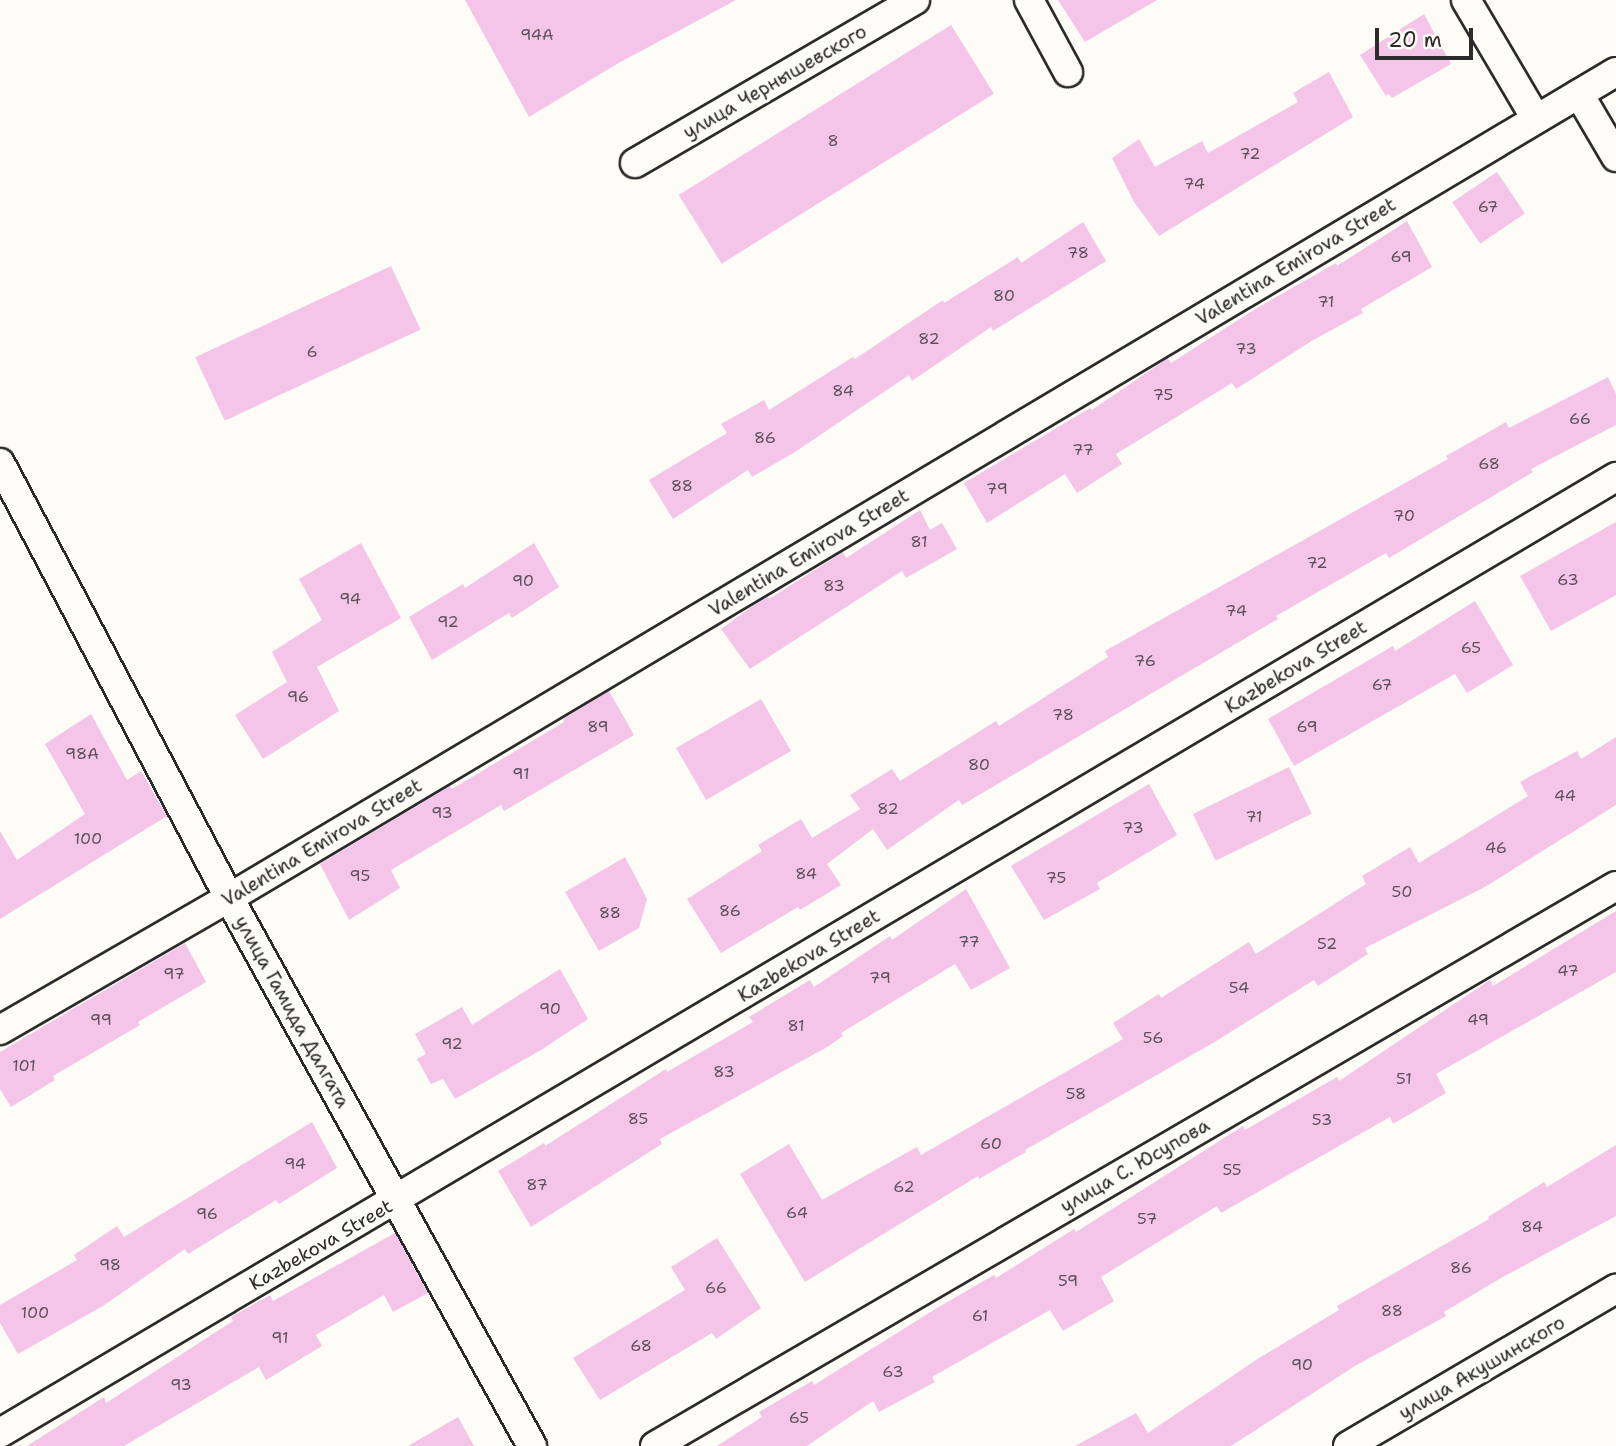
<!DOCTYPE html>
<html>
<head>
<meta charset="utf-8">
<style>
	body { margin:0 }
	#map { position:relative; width:1616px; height:1446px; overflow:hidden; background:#fdfcf7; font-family:"Shantell Sans",sans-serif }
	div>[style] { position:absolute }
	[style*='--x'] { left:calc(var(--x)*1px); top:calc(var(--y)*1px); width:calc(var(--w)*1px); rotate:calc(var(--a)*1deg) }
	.building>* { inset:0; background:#f4c5e8; transform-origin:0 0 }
	.roads { filter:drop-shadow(2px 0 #2b2b2b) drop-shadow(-2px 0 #2b2b2b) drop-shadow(0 2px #2b2b2b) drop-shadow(0 -2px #2b2b2b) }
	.street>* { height:28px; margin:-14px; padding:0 14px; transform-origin:14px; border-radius:14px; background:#fdfcf7 }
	span { translate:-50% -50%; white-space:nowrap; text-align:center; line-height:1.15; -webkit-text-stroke:6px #fdfcf7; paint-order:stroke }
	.number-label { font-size:16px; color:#5d525a }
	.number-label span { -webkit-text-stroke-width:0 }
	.street-label { font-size:19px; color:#2b2b2b }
	.scale { position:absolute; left:1375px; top:28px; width:98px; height:32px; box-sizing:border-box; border:4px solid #2b2b2b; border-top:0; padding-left:9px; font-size:21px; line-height:24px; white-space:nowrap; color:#2b2b2b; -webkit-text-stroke:5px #fdfcf7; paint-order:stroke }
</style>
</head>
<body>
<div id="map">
	<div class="building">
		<div style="clip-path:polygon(465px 0,736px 0,617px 64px,529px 117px)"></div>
		<div style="clip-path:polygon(1058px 0,1157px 0,1085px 42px)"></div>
		<div style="clip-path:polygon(1424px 14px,1451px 64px,1392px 98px,1389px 94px,1386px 96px,1360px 55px)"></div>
		<div style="left:951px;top:25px;width:81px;height:321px;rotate:58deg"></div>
		<div style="clip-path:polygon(1329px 72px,1353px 117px,1159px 236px,1134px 202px,1112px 158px,1139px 139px,1155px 167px,1202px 141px,1208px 153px,1298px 102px,1293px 93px)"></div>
		<div style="left:1497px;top:172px;width:50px;height:54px;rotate:56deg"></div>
		<div style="clip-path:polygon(1407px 221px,1432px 267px,1361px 309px,1363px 313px,1315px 339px,1236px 389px,1232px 383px,1116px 454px,1122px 464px,1077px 493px,1065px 474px,987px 523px,964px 483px,1090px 408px,1092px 410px,1168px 358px,1171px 363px,1257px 308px,1336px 263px,1337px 266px)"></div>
		<div style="clip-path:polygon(1083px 222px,1106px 261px,993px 331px,991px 327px,912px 381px,909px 375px,795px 452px,752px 477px,748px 470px,673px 519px,649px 480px,727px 433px,721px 424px,764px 400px,769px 410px,853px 357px,855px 359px,943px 300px,944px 303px,1018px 257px,1021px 263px)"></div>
		<div style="left:391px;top:266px;width:70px;height:216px;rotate:65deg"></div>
		<div style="clip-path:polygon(1608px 377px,1616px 394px,1616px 425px,1531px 469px,1533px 472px,1389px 558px,1386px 553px,1276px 616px,1278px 619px,962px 805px,959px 800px,887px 850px,873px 829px,827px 864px,841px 885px,800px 910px,798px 907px,721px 953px,687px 899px,762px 851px,758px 845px,801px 819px,812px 838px,860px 809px,850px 795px,892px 769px,900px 781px,996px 721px,999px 726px,1108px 657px,1105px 651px,1448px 459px,1446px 456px,1506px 422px,1509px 428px)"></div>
		<div style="clip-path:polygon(920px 510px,930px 530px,942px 523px,957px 549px,906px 578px,902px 571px,750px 669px,721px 629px,754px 605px,768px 597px,769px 599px,843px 552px,846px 558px)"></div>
		<div style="clip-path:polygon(1616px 522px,1616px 595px,1551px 631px,1520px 576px)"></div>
		<div style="clip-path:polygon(361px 543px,401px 618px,317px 667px,339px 711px,263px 759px,235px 715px,287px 682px,272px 652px,322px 620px,299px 579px)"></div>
		<div style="clip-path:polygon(534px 543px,559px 587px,512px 618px,509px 613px,432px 660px,409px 617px,463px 584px,465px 588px)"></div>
		<div style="clip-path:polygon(1475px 601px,1513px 665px,1467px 693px,1455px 674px,1294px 766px,1268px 719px,1393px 646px,1395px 651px)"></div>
		<div style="clip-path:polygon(609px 691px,634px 735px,504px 811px,501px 805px,391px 870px,400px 888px,349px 920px,320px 864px,450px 786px,452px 789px,564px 722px,563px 719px)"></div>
		<div style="left:761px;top:699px;width:60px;height:98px;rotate:60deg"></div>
		<div style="clip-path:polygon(91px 714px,127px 780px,141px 771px,167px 816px,0 919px,0 831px,17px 860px,85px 814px,45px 744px)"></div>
		<div style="clip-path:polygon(1616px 737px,1616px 805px,1485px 887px,1365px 948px,1368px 954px,1318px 986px,1314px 980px,1213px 1043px,1025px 1150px,1026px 1152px,979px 1179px,978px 1176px,805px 1282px,740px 1174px,789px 1144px,822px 1200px,917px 1147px,921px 1155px,1123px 1039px,1113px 1023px,1159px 994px,1161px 998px,1249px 942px,1256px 954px,1366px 884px,1362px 876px,1410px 847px,1419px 863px,1528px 796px,1520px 782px,1577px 751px,1581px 759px)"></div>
		<div style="left:1289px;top:767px;width:52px;height:107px;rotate:64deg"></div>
		<div style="clip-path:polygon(1149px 784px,1177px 835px,1097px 883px,1100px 889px,1044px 920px,1011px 866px)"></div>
		<div style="clip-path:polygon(625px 857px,647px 899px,639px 928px,599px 951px,565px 892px)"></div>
		<div style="clip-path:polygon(966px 889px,1010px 968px,971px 990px,955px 964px,841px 1033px,843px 1036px,829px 1046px,660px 1139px,662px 1144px,531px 1227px,498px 1171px,544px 1143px,545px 1146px,666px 1069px,667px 1072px,753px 1022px,749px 1017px,810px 980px,814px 987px,890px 936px,892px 940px)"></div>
		<div style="clip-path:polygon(1616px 911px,1616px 972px,1436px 1074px,1446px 1093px,1393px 1124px,1390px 1117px,1221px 1213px,1217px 1206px,1101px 1277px,1114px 1301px,1063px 1331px,1050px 1310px,932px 1377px,935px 1382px,879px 1412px,873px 1401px,807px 1446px,717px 1446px,762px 1417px,759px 1412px,812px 1381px,814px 1385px,937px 1308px,994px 1275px,996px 1278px,1074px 1229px,1076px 1232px,1243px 1126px,1245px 1130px,1337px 1077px,1339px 1081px,1490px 980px,1493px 986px)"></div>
		<div style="clip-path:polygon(185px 943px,206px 982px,138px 1022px,140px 1025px,53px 1076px,55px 1080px,11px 1107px,0 1089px,0 1052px)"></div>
		<div style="clip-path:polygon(560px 969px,588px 1019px,541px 1050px,455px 1099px,443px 1079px,431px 1084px,417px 1059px,426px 1054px,415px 1034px,462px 1007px,472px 1025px)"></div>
		<div style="clip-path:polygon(312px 1122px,337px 1168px,279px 1204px,276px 1200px,188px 1254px,185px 1249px,103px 1306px,18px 1354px,0 1323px,0 1305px,77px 1260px,74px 1255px,117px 1226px,124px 1237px)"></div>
		<div style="clip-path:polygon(1616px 1145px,1616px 1216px,1501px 1278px,1444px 1312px,1446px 1316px,1355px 1366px,1231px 1446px,1075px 1446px,1136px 1413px,1148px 1433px,1259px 1358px,1339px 1310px,1337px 1306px,1489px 1219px,1488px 1217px,1544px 1182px,1547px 1187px)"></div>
		<div style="clip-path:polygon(395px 1233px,428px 1293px,393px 1312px,384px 1295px,316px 1335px,322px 1346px,266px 1380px,259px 1367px,124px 1446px,27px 1446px,104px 1397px,106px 1403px,233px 1321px,231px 1317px,270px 1295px,273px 1301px)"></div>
		<div style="clip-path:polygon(717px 1238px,761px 1308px,716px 1339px,712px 1333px,600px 1400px,573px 1358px,685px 1290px,671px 1267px)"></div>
		<div style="clip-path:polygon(458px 1417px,474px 1446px,408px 1446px)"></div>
	</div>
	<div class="roads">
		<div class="street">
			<div style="--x:1029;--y:0;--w:82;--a:61.6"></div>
			<div style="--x:1466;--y:0;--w:138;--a:59.5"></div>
			<div style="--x:1579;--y:94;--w:73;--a:59.6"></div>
			<div style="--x:635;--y:163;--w:324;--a:-30.2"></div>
			<div style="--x:0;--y:463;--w:492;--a:62.2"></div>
			<div style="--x:229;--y:898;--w:626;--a:61.06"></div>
			<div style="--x:0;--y:1030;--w:264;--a:-30"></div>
			<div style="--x:229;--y:898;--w:1614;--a:-30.78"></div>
			<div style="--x:0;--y:1433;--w:1878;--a:-30.61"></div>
			<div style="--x:655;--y:1446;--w:1112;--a:-30.23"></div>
			<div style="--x:1348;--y:1446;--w:311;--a:-30.4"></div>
		</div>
	</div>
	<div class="number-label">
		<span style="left:537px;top:35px">94А</span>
		<span style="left:833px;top:141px">8</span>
		<span style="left:1250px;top:154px">72</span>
		<span style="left:1194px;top:184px">74</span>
		<span style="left:1488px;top:207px">67</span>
		<span style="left:1078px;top:253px">78</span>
		<span style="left:1401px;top:257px">69</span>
		<span style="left:1004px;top:296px">80</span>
		<span style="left:1326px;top:302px">71</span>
		<span style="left:929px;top:339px">82</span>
		<span style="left:1246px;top:349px">73</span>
		<span style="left:312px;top:352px">6</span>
		<span style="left:843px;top:391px">84</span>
		<span style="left:1163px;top:395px">75</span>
		<span style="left:1580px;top:419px">66</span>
		<span style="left:765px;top:438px">86</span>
		<span style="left:1083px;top:450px">77</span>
		<span style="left:1489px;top:464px">68</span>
		<span style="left:682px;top:486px">88</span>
		<span style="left:997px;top:489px">79</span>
		<span style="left:1404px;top:516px">70</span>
		<span style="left:919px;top:542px">81</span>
		<span style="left:1317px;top:563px">72</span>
		<span style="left:1568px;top:580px">63</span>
		<span style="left:523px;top:581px">90</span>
		<span style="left:834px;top:586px">83</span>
		<span style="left:350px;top:599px">94</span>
		<span style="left:1236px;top:611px">74</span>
		<span style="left:448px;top:622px">92</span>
		<span style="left:1471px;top:648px">65</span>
		<span style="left:1145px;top:661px">76</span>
		<span style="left:1382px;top:685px">67</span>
		<span style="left:298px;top:697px">96</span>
		<span style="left:1063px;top:715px">78</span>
		<span style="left:598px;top:727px">89</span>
		<span style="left:1307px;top:727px">69</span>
		<span style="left:82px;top:754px">98А</span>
		<span style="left:979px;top:765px">80</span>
		<span style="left:521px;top:774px">91</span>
		<span style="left:1565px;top:796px">44</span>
		<span style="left:888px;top:809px">82</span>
		<span style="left:442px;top:813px">93</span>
		<span style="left:1254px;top:817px">71</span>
		<span style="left:1133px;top:828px">73</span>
		<span style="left:88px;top:839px">100</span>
		<span style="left:1496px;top:848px">46</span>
		<span style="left:806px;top:874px">84</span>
		<span style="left:360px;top:876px">95</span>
		<span style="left:1056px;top:878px">75</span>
		<span style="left:1402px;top:892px">50</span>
		<span style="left:730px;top:911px">86</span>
		<span style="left:610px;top:913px">88</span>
		<span style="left:969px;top:942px">77</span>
		<span style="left:1327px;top:944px">52</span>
		<span style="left:1568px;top:971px">47</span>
		<span style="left:174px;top:974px">97</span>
		<span style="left:880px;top:978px">79</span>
		<span style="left:1239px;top:988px">54</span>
		<span style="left:550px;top:1009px">90</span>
		<span style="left:101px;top:1020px">99</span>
		<span style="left:1478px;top:1020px">49</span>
		<span style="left:796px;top:1026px">81</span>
		<span style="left:1153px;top:1038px">56</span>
		<span style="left:452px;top:1044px">92</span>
		<span style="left:24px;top:1066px">101</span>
		<span style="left:724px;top:1072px">83</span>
		<span style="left:1404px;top:1079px">51</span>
		<span style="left:1076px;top:1094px">58</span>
		<span style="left:638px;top:1119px">85</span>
		<span style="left:1322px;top:1120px">53</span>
		<span style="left:991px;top:1144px">60</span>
		<span style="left:295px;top:1164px">94</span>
		<span style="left:1232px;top:1170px">55</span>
		<span style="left:537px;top:1185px">87</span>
		<span style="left:904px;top:1187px">62</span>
		<span style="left:797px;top:1213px">64</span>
		<span style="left:207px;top:1214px">96</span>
		<span style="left:1147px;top:1219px">57</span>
		<span style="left:1532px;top:1227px">84</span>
		<span style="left:110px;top:1265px">98</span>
		<span style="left:1461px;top:1268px">86</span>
		<span style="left:1068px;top:1281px">59</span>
		<span style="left:716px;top:1288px">66</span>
		<span style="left:1392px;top:1311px">88</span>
		<span style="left:35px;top:1313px">100</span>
		<span style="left:980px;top:1316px">61</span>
		<span style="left:280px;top:1338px">91</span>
		<span style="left:641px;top:1346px">68</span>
		<span style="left:1302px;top:1365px">90</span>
		<span style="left:893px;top:1372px">63</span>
		<span style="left:181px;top:1385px">93</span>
		<span style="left:799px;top:1418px">65</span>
	</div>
	<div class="street-label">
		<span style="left:775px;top:82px;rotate:-30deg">улица Чернышевского</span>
		<span style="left:1296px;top:262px;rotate:-31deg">Valentina Emirova Street</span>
		<span style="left:809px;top:553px;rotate:-31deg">Valentina Emirova Street</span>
		<span style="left:1296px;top:667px;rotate:-31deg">Kazbekova Street</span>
		<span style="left:322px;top:843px;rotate:-31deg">Valentina Emirova Street</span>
		<span style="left:809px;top:956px;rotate:-31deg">Kazbekova Street</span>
		<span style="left:292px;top:1012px;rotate:61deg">улица Гамида Далгата</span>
		<span style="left:1135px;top:1166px;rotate:-30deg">улица С. Юсупова</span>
		<span style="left:321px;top:1245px;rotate:-30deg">Kazbekova Street</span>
		<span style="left:1482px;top:1368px;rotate:-30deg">улица Акушинского</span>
	</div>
	<div class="scale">20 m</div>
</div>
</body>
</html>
